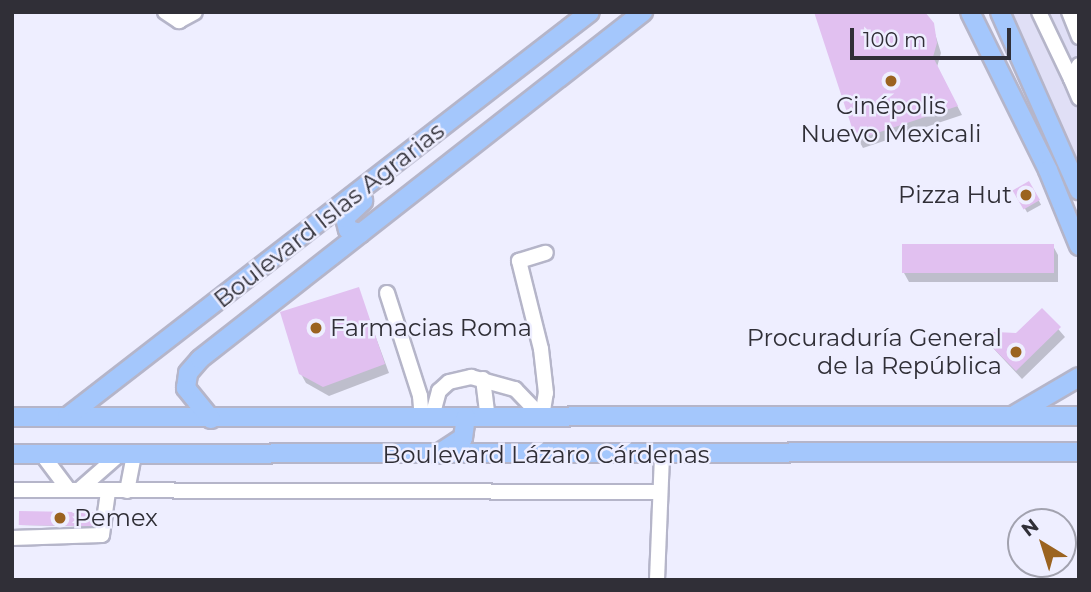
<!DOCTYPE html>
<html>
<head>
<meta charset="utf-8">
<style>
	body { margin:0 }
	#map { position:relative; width:1091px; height:592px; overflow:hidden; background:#eef; font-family:Montserrat,sans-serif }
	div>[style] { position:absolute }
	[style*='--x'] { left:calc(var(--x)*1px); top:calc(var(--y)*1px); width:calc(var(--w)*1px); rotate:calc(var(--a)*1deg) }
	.built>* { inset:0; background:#e0dff6 }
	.shadow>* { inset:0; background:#0003; transform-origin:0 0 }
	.building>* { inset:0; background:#e1c0f0; transform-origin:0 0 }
	.roads { filter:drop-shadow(2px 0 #b5b5c9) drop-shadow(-2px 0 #b5b5c9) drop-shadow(0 2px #b5b5c9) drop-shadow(0 -2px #b5b5c9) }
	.minor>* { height:14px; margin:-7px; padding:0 7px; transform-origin:7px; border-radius:7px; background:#fff }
	.major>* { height:18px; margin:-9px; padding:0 9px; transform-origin:9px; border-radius:9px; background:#a4c7fc }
	.dots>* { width:19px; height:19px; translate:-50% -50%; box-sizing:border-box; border:4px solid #eef; border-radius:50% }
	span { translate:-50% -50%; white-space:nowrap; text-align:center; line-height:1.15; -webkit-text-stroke:5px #eef; paint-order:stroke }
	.poi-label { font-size:24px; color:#302f37 }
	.right { translate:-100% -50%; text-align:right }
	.left { translate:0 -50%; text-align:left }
	.street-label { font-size:24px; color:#302f37 }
	.frame { position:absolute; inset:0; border:14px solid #302f37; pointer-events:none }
	.north { position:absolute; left:1007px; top:508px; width:70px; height:70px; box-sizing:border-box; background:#eef; border:2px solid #a2a2af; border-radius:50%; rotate:322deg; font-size:19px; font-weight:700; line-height:28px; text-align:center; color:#302f37 }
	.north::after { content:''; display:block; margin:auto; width:24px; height:32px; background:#9b6320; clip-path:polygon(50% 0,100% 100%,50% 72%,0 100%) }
	.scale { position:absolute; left:850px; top:28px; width:161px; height:32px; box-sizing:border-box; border:4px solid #302f37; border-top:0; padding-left:9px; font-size:21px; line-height:24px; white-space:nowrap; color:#302f37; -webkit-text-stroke:5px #eef; paint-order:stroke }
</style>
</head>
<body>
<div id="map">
	<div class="built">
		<div style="clip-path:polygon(1012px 12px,1079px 12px,1079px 168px,1068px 141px)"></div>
	</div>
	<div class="shadow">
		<div style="clip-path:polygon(932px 24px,941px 53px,937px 67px,962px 115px,863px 148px,858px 139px)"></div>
		<div style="left:1029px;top:183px;width:25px;height:16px;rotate:61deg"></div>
		<div style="clip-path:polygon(1053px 246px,1058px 255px,1058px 282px,909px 282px,904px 273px)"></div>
		<div style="clip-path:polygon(358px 289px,389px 373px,329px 396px,306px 383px,301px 374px)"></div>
		<div style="clip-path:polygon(1042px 310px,1065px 337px,1022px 379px,979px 333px,1016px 334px)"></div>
		<div style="clip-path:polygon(100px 514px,100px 527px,20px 525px)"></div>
	</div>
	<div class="building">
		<div style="clip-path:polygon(814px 12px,925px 12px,934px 23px,937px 43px,933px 57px,958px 106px,856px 140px)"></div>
		<div style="left:1029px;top:181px;width:22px;height:19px;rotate:60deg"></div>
		<div style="left:902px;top:244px;width:152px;height:29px"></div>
		<div style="clip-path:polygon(359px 287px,385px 364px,323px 387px,299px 374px,280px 312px)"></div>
		<div style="clip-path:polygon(1042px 308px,1061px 327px,1016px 371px,976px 331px,1016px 333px)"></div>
		<div style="left:19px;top:511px;width:82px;height:14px;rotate:1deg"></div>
	</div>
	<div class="roads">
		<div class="minor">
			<div style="--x:165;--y:12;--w:17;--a:33"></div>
			<div style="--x:179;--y:21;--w:18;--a:-29"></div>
			<div style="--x:1039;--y:12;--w:74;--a:64.5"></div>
			<div style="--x:1069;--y:12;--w:27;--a:68"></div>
			<div style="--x:1079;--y:65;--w:16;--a:120"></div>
			<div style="--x:1071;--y:79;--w:21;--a:67"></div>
			<div style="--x:387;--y:293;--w:108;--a:72.2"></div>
			<div style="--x:420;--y:396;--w:21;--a:85"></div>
			<div style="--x:483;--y:379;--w:38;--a:83"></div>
			<div style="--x:432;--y:417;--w:27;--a:-75"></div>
			<div style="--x:439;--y:391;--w:13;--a:-42"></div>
			<div style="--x:449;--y:382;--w:23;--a:-13"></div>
			<div style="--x:471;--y:377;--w:46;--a:15.3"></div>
			<div style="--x:515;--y:389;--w:39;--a:46"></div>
			<div style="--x:542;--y:417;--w:24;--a:-81"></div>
			<div style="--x:546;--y:393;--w:44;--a:-96.5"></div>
			<div style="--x:541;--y:349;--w:91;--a:-104"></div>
			<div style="--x:519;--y:261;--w:28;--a:-17"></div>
			<div style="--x:41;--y:453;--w:45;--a:53.1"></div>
			<div style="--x:80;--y:489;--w:53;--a:-41.2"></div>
			<div style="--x:12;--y:490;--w:648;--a:0.18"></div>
			<div style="--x:127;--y:491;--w:38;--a:-79"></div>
			<div style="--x:12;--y:538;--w:90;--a:-1.9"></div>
			<div style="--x:102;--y:535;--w:43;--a:-82.1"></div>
			<div style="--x:657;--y:580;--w:125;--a:-87.7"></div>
		</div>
		<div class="major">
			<div style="--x:970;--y:12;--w:176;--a:63.7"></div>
			<div style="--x:1048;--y:170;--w:82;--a:67.8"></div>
			<div style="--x:1000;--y:12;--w:195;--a:66.1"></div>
			<div style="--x:361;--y:233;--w:13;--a:-167"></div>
			<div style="--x:348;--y:230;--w:12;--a:-104"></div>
			<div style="--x:345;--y:218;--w:25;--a:-43"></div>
			<div style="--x:1016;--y:414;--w:73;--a:-30.4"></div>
			<div style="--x:12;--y:417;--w:1067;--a:-0.05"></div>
			<div style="--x:67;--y:417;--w:661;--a:-37.75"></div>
			<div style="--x:211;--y:419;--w:40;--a:-129"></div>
			<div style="--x:186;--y:388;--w:15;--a:-82"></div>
			<div style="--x:188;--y:373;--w:18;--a:-49"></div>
			<div style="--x:200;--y:359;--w:563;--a:-38.07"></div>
			<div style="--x:12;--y:454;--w:1067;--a:-0.11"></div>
			<div style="--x:438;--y:454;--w:30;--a:-33"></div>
			<div style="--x:463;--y:438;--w:21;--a:-82"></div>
		</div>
	</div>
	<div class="dots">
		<div style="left:891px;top:81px;background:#9b6320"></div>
		<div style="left:1026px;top:195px;background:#9b6320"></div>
		<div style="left:316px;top:328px;background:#9b6320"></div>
		<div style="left:1016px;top:352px;background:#9b6320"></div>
		<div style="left:60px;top:518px;background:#9b6320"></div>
	</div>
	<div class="poi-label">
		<span style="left:891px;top:120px">Cinépolis<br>Nuevo Mexicali</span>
		<span class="right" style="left:1012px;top:195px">Pizza Hut</span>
		<span class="left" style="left:330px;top:328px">Farmacias Roma</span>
		<span class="right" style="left:1002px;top:352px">Procuraduría General<br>de la República</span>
		<span class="left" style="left:74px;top:518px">Pemex</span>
	</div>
	<div class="street-label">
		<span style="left:329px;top:215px;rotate:-38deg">Boulevard Islas Agrarias</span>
		<span style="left:546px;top:455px">Boulevard Lázaro Cárdenas</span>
	</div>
	<div class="frame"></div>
	<div class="north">N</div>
	<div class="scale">100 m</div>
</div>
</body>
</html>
